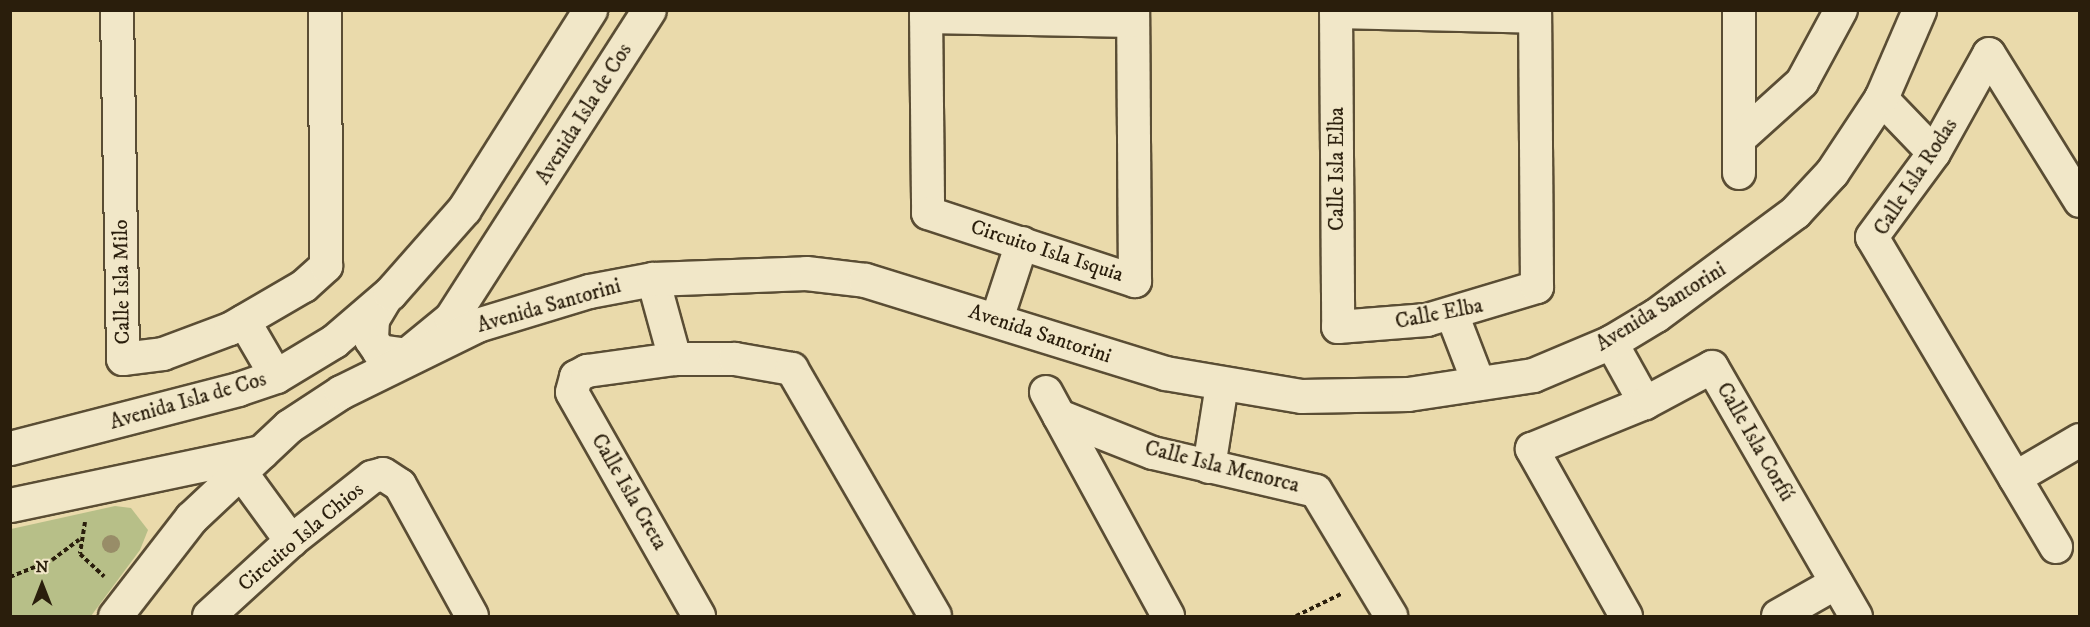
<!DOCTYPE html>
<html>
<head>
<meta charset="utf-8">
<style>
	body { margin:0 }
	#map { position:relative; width:2090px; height:627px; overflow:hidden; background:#eadaab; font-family:"IM FELL DW Pica",serif }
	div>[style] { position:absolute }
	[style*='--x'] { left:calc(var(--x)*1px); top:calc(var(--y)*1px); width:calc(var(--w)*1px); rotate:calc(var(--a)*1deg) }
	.green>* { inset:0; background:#b7bf88 }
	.path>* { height:4px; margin-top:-2px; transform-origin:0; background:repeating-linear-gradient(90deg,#2a1e0c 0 4.5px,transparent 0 7.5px) }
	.roads { filter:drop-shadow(2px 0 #5a4d34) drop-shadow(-2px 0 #5a4d34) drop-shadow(0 2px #5a4d34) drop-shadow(0 -2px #5a4d34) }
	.street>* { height:32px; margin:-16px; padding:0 16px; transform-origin:16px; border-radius:16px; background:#f1e7c8 }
	.secondary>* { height:33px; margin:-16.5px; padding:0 16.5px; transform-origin:16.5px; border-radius:16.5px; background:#f1e7c8 }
	.trees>* { width:18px; height:18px; margin:-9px; border-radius:50%; background:#988d68 }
	span { translate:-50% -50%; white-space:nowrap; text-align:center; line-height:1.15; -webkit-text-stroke:4.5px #f1e7c8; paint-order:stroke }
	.street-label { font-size:21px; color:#2a1e0c }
	.frame { position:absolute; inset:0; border:12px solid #2a1e0c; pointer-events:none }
	.north { position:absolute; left:12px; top:555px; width:60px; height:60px; -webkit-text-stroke:4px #f1e7c8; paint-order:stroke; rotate:0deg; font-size:16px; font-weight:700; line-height:24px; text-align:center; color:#2a1e0c }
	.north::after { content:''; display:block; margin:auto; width:21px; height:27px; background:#2a1e0c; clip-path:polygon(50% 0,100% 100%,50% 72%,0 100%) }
</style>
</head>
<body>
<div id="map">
	<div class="green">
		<div style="clip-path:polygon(115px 506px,131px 508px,148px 530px,140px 550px,91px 616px,11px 616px,11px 529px)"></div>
	</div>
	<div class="path">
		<div style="--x:85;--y:522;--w:32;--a:99"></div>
		<div style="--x:80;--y:554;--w:33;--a:43"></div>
		<div style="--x:10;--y:577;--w:45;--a:-22"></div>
		<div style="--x:52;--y:560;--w:34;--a:-37"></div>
		<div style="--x:1296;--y:616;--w:50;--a:-26.1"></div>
	</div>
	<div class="roads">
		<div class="street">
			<div style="--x:117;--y:10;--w:349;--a:89"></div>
			<div style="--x:123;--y:359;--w:40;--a:-7.1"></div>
			<div style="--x:163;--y:354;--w:72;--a:-20.5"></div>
			<div style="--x:230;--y:329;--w:86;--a:-30.2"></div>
			<div style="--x:304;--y:286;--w:30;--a:-42"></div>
			<div style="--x:326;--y:266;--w:256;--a:-90.2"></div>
			<div style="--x:926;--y:10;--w:203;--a:89.4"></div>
			<div style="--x:928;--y:213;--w:218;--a:18.2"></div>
			<div style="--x:1135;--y:281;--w:271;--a:-90.4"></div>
			<div style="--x:1336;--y:10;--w:317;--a:89.6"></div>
			<div style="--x:1338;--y:327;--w:89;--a:-4.5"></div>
			<div style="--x:1427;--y:320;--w:115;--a:-16.7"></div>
			<div style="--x:1537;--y:287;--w:277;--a:-90.4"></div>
			<div style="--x:1739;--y:10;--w:163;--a:90"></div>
			<div style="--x:1336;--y:12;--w:199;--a:1.4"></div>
			<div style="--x:926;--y:17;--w:207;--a:1.1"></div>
			<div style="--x:1881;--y:98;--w:76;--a:46.1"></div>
			<div style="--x:1739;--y:139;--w:85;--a:-42.1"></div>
			<div style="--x:1802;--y:82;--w:82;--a:-61.6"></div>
			<div style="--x:653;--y:279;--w:83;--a:74.6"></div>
			<div style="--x:1452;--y:314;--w:75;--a:68.9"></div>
			<div style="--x:997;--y:319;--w:80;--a:-71.8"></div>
			<div style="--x:244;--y:321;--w:64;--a:59.8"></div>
			<div style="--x:1611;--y:342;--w:70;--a:60.9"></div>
			<div style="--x:1046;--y:392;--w:255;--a:61.4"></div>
			<div style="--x:1059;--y:416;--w:101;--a:21.5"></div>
			<div style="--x:1153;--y:453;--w:167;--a:13.1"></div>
			<div style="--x:1316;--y:491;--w:146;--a:59"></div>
			<div style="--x:1209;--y:467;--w:83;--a:-81"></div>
			<div style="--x:240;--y:471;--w:87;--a:53.9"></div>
			<div style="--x:2015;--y:478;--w:75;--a:-30.3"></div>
			<div style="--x:2056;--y:547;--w:360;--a:-120.7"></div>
			<div style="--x:1872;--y:237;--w:104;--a:-53.6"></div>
			<div style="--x:1934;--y:153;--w:113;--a:-60.9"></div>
			<div style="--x:1989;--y:54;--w:173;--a:58.2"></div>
			<div style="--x:209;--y:616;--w:111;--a:-42.4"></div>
			<div style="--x:291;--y:541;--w:103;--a:-38.3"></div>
			<div style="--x:372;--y:477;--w:11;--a:-15"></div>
			<div style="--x:383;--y:474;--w:20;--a:33"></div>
			<div style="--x:400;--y:485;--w:149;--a:61.2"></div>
			<div style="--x:699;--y:616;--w:257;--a:-119.6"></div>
			<div style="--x:572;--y:392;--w:16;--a:-75"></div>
			<div style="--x:576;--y:377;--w:13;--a:-29"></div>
			<div style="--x:587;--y:371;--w:89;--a:-7.8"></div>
			<div style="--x:675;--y:359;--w:60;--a:0"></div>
			<div style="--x:735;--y:359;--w:58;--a:10"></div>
			<div style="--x:792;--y:369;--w:285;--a:59.9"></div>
			<div style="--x:1626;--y:616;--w:192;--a:-119.4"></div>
			<div style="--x:1532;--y:449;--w:122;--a:-22.2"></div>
			<div style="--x:1645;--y:403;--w:76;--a:-28.2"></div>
			<div style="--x:1712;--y:367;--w:288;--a:60"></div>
			<div style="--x:1778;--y:616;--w:67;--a:-29.6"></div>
		</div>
		<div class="secondary">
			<div style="--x:384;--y:299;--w:23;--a:121"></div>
			<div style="--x:372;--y:319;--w:20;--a:93"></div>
			<div style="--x:371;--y:339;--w:14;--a:56"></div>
			<div style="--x:379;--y:351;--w:27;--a:8"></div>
			<div style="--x:406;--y:355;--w:58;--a:-39.4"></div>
			<div style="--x:451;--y:318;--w:366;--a:-57.3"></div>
			<div style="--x:10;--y:448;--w:236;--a:-14.5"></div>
			<div style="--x:238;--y:389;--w:40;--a:-18.9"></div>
			<div style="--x:276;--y:376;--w:68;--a:-31.1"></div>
			<div style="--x:334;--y:341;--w:74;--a:-40.6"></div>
			<div style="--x:390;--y:293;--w:112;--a:-48.6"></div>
			<div style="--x:464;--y:209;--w:236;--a:-57.7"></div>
			<div style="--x:10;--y:505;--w:257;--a:-11.9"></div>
			<div style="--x:115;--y:616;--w:124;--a:-52.2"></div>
			<div style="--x:191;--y:518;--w:134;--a:-43.2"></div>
			<div style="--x:289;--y:426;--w:62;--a:-33.2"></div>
			<div style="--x:341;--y:392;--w:152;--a:-26.2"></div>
			<div style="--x:477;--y:325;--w:117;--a:-16.9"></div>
			<div style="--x:589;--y:291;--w:65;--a:-10.6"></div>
			<div style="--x:653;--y:279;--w:153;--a:-2.2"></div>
			<div style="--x:806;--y:273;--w:59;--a:6.8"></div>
			<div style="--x:865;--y:280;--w:314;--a:17.2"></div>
			<div style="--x:1165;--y:373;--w:138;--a:9.6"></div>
			<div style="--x:1301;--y:396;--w:107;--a:-1.1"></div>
			<div style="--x:1408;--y:394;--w:126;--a:-8.6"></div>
			<div style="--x:1533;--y:375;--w:85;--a:-22.9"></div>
			<div style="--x:1611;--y:342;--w:52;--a:-31"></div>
			<div style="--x:1656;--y:315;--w:173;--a:-36.5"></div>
			<div style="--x:1795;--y:212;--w:54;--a:-47.2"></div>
			<div style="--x:1832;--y:172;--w:89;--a:-56.5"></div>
			<div style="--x:1881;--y:98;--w:96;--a:-66.6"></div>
		</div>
	</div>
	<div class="trees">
		<div style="left:111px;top:544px"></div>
	</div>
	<div class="street-label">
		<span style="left:584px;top:114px;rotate:-58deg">Avenida Isla de Cos</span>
		<span style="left:1337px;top:169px;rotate:-90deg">Calle Isla Elba</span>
		<span style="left:1916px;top:177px;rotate:-57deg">Calle Isla Rodas</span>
		<span style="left:1047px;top:251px;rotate:18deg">Circuito Isla Isquia</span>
		<span style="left:122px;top:282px;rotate:-91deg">Calle Isla Milo</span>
		<span style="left:549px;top:306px;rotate:-16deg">Avenida Santorini</span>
		<span style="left:1661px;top:307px;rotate:-32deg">Avenida Santorini</span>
		<span style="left:1439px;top:314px;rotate:-11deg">Calle Elba</span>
		<span style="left:1040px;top:334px;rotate:18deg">Avenida Santorini</span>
		<span style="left:188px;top:401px;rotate:-16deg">Avenida Isla de Cos</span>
		<span style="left:1755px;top:442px;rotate:60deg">Calle Isla Corfú</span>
		<span style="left:1222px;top:467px;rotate:14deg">Calle Isla Menorca</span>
		<span style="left:629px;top:492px;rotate:60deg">Calle Isla Creta</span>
		<span style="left:301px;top:537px;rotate:-40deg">Circuito Isla Chios</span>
	</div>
	<div class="frame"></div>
	<div class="north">N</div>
</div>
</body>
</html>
